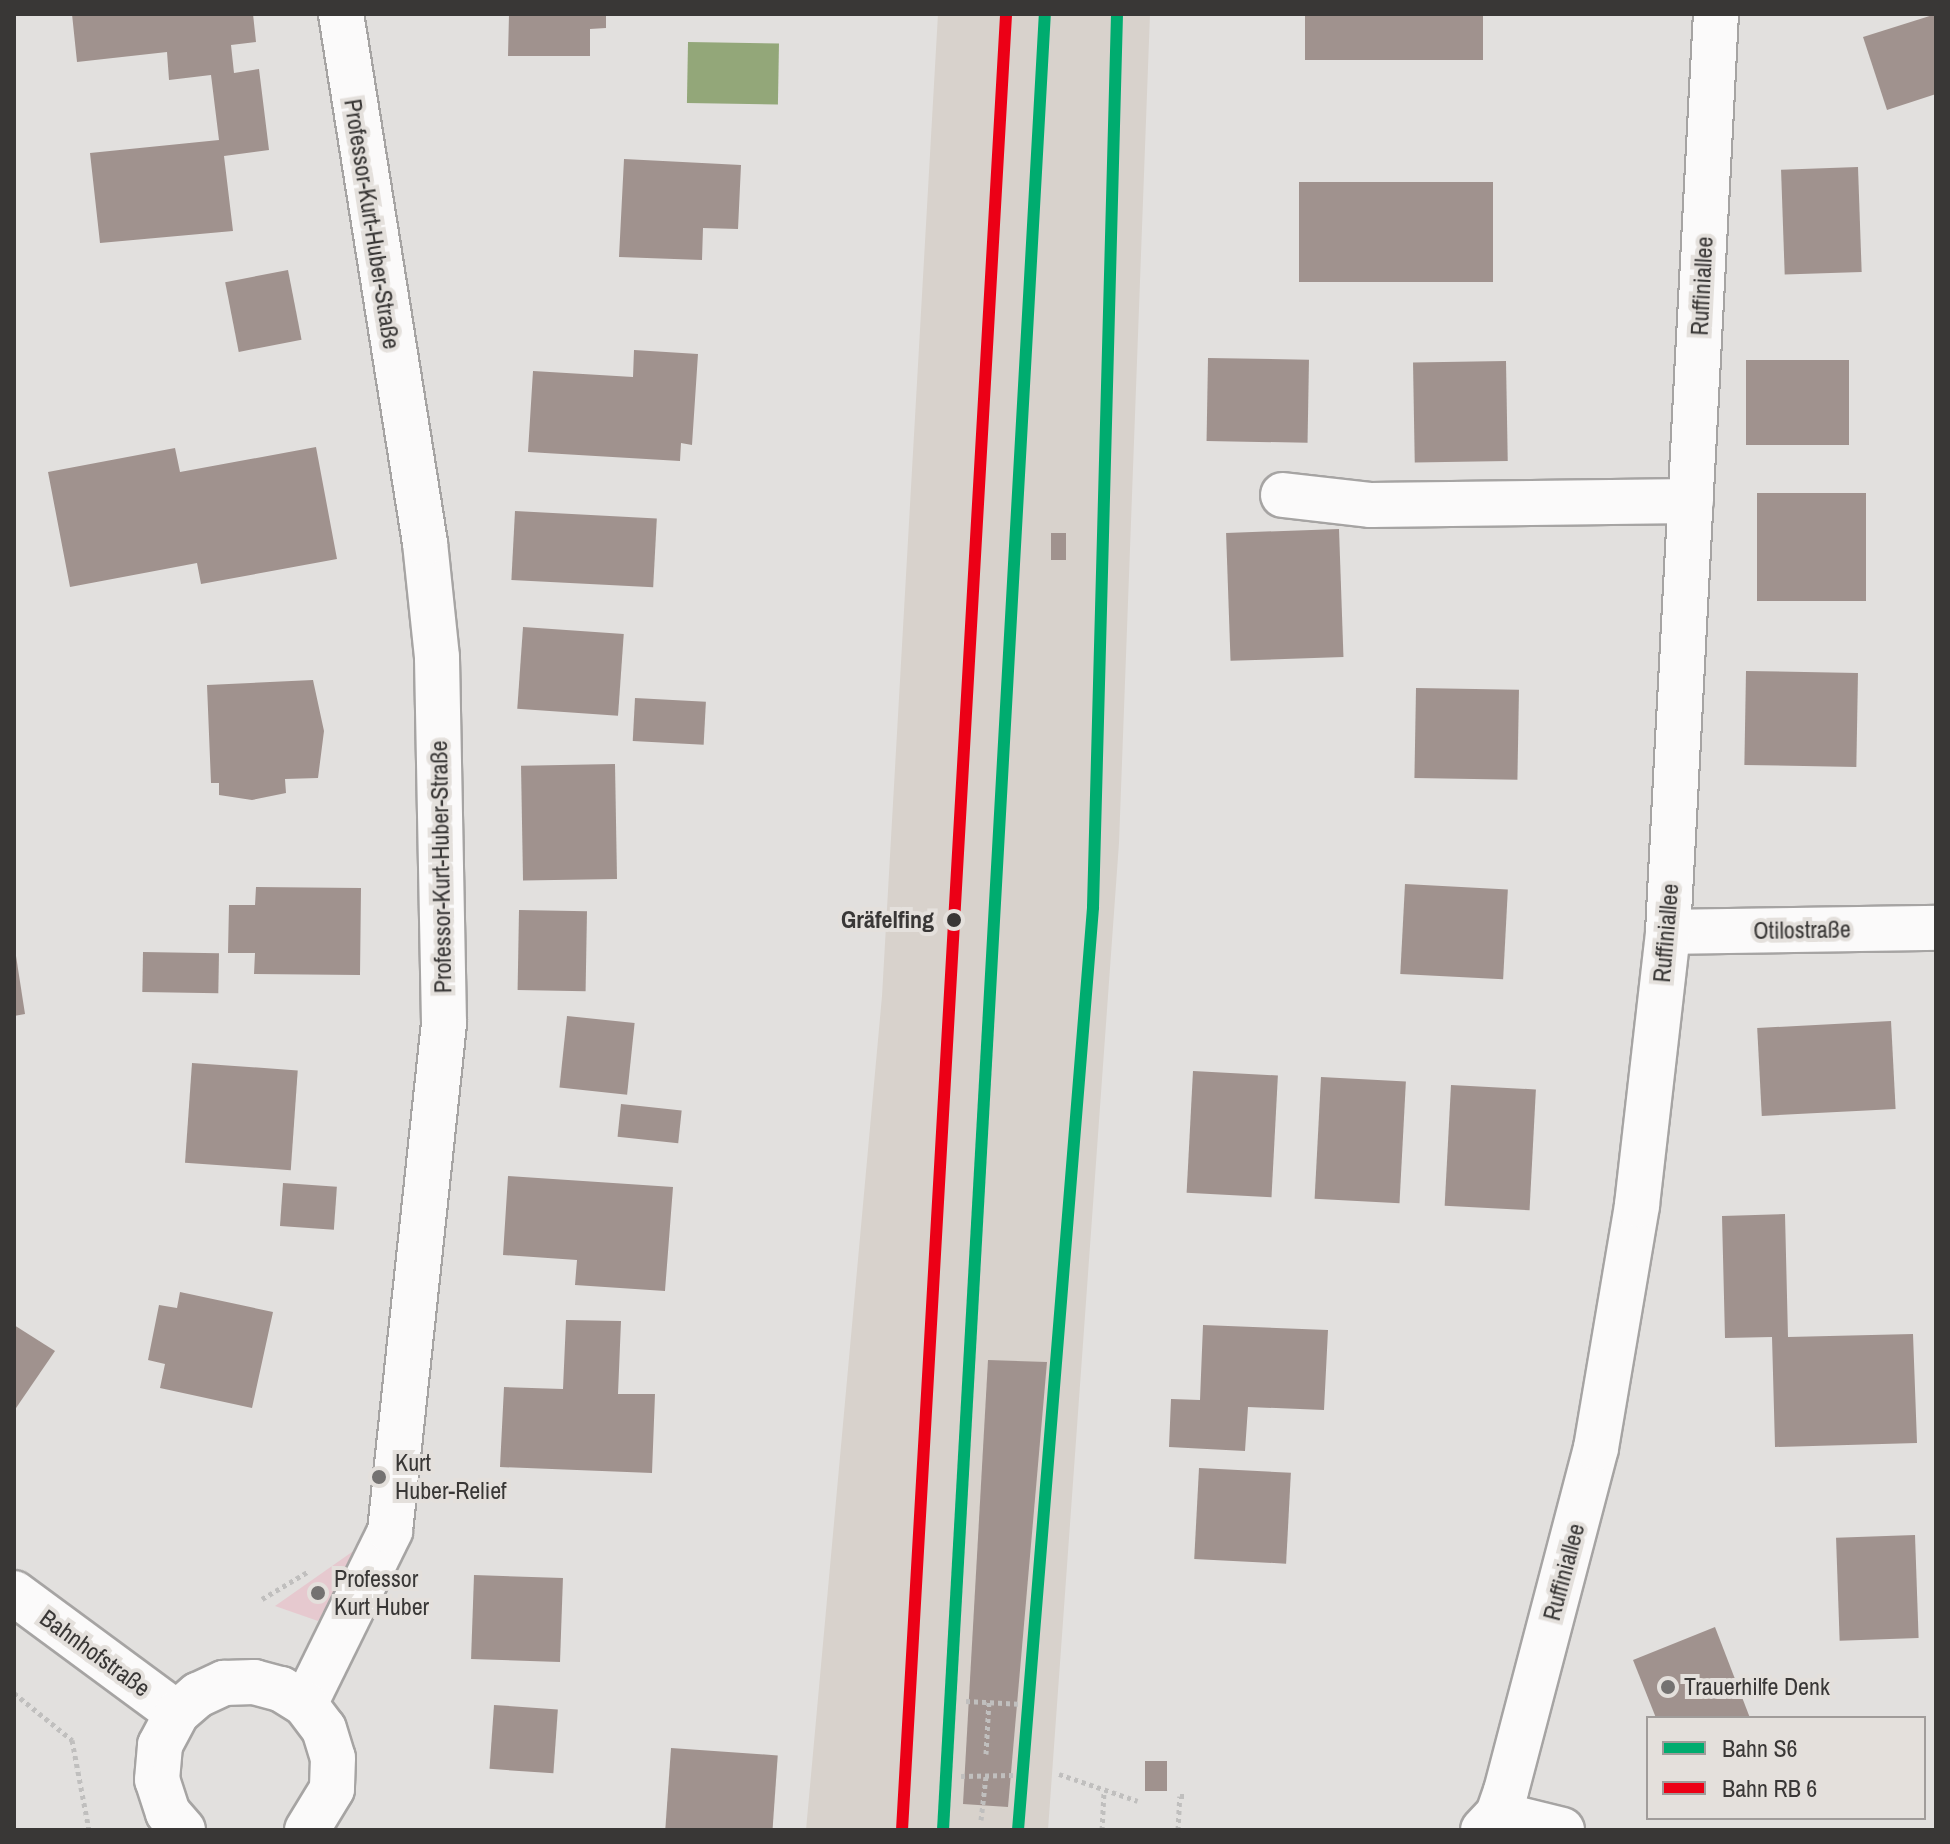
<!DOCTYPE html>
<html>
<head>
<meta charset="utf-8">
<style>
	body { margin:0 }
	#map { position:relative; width:1950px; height:1844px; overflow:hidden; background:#e2e0de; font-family:"Archivo Narrow",sans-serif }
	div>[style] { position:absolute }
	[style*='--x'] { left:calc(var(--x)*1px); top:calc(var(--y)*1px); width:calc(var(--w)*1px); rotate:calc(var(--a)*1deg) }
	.built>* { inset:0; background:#d8d2cc }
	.green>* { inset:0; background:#e6c9cf }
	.water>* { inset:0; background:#93a779; transform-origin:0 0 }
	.building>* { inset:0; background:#a0928e; transform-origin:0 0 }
	.path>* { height:5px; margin-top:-2.5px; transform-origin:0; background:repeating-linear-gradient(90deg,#c0bfbe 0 4px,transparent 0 8px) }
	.roads { filter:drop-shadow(2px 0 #a6a4a3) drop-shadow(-2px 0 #a6a4a3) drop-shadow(0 2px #a6a4a3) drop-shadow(0 -2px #a6a4a3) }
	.minor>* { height:44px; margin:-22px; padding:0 22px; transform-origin:22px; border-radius:22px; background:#fbfafa }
	.rail-1>* { height:12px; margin:-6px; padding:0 6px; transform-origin:6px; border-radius:6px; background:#00ac6f }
	.rail-2>* { height:12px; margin:-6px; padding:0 6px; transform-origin:6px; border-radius:6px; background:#ec0016 }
	.dots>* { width:22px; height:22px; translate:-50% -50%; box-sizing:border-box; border:4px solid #e4e0dc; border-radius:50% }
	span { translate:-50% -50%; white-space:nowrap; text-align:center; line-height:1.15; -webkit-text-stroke:8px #e4e0dc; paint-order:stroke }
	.street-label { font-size:24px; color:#393736 }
	.stop-label { font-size:24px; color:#393736; font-weight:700 }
	.right { translate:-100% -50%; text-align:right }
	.poi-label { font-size:24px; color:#393736 }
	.left { translate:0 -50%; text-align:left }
	.frame { position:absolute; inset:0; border:16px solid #393736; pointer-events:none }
	.legend { position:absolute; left:1646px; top:1716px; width:280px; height:104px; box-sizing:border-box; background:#e4e0dc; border:2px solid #a09c9a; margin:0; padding:10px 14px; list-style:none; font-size:24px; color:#393736 }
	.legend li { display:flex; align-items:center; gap:16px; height:40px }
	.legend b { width:40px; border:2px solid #a09c9a }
</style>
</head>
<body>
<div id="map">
	<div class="built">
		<div style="clip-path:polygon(938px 14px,1150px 14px,1119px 843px,1048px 1830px,806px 1830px,882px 996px)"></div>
	</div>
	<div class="green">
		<div style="clip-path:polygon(352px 1552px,363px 1553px,318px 1621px,275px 1606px)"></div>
	</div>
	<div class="water">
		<div style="left:688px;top:42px;width:91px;height:61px;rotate:1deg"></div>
	</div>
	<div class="building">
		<div style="clip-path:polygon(72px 14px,253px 14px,256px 42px,231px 45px,234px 73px,259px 69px,269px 150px,224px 156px,233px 231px,100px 243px,90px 153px,219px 140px,211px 75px,169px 80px,167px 52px,77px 62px)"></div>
		<div style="clip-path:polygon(509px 14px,606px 14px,606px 28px,590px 29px,590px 56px,508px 56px)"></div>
		<div style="left:1305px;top:14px;width:178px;height:46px"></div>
		<div style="clip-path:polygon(1936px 14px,1936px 94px,1887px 110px,1863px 37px)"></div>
		<div style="clip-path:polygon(624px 159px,741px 165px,738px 229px,703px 228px,702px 260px,619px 257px)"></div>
		<div style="left:1858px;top:167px;width:105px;height:77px;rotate:88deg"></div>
		<div style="left:1299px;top:182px;width:194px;height:100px"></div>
		<div style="left:288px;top:270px;width:71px;height:64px;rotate:79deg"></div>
		<div style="clip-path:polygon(634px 350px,698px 354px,692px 445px,681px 443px,680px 461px,528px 452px,533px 371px,633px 377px)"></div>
		<div style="left:1208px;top:358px;width:101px;height:83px;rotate:1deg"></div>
		<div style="left:1849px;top:360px;width:85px;height:103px;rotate:90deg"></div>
		<div style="left:1506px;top:361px;width:100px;height:93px;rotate:89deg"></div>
		<div style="clip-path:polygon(316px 447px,337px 559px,201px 584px,197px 563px,70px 587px,48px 472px,175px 448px,180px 472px)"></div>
		<div style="left:1866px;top:493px;width:108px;height:109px;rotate:90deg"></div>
		<div style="left:515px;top:511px;width:142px;height:69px;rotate:3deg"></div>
		<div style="left:1339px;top:529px;width:128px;height:113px;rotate:88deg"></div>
		<div style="left:1051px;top:533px;width:15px;height:27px"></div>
		<div style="left:523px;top:627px;width:101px;height:82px;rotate:4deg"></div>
		<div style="left:1746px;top:671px;width:112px;height:94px;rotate:1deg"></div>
		<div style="clip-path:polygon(313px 680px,324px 731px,318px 778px,285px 779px,286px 793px,252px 800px,219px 795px,219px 783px,211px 783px,207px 685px)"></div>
		<div style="left:1416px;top:688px;width:103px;height:90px;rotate:1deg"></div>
		<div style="left:635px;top:698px;width:71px;height:43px;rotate:3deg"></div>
		<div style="left:615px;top:764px;width:115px;height:94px;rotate:89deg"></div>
		<div style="left:1405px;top:884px;width:103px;height:90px;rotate:3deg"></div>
		<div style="clip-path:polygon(256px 887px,361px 888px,360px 975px,254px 974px,255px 953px,228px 953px,229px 905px,255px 905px)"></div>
		<div style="left:519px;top:910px;width:68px;height:80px;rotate:1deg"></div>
		<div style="clip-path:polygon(14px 943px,25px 1014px,14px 1016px)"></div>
		<div style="left:143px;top:952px;width:76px;height:40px;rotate:1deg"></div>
		<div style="left:567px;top:1016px;width:68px;height:72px;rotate:6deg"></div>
		<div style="left:1891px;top:1021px;width:88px;height:134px;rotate:87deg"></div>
		<div style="left:192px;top:1063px;width:106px;height:100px;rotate:4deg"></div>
		<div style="left:1193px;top:1071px;width:85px;height:122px;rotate:3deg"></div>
		<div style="left:1321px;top:1077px;width:85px;height:122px;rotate:3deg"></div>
		<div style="left:1451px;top:1085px;width:85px;height:121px;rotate:3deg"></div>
		<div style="left:621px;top:1104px;width:61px;height:33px;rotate:6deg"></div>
		<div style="clip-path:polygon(508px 1176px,673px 1187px,665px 1291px,575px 1285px,577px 1260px,503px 1255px)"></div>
		<div style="left:283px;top:1183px;width:54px;height:43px;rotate:4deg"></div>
		<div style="clip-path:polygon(1785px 1214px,1788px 1337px,1913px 1334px,1917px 1443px,1775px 1447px,1772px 1337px,1725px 1338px,1722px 1216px)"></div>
		<div style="clip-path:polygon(180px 1292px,273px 1312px,252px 1408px,160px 1388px,165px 1364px,148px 1360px,159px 1305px,177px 1308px)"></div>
		<div style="clip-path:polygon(566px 1320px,621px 1321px,618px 1394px,655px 1394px,652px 1473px,500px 1467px,504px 1387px,563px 1389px)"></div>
		<div style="clip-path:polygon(14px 1325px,55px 1351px,14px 1411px)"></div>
		<div style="clip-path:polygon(1203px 1325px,1328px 1330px,1324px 1410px,1248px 1407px,1245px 1451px,1169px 1447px,1171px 1399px,1200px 1400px)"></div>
		<div style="clip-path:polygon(988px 1360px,1047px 1362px,1008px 1807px,963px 1804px)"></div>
		<div style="left:1199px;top:1468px;width:92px;height:91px;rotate:3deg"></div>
		<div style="left:1915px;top:1535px;width:103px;height:79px;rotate:88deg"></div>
		<div style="left:474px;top:1575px;width:89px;height:84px;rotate:2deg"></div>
		<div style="clip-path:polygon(1715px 1627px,1750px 1718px,1656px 1718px,1633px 1660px)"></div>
		<div style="left:494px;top:1705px;width:64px;height:64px;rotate:4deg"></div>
		<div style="left:671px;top:1748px;width:107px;height:82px;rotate:4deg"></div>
		<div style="left:1145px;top:1761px;width:22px;height:30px"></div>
	</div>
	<div class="path">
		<div style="--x:262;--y:1599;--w:55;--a:-30.8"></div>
		<div style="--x:14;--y:1693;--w:75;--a:39"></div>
		<div style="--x:72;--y:1740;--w:92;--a:79.3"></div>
		<div style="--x:966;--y:1701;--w:56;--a:3.1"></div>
		<div style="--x:986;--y:1754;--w:53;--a:-86.8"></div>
		<div style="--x:1059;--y:1774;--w:83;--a:18.9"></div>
		<div style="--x:961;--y:1776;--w:52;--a:-1.1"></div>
		<div style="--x:981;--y:1820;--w:44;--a:-83.5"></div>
		<div style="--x:1102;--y:1830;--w:37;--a:-87"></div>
		<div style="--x:1178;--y:1830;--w:34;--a:-87"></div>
		<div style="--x:1180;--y:1796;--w:8;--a:0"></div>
	</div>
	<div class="roads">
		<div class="minor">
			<div style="--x:1283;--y:495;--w:89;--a:6.5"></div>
			<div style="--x:1371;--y:505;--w:320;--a:-0.7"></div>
			<div style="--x:1668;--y:932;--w:268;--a:-0.9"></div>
			<div style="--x:14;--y:1593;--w:202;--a:36.4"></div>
			<div style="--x:305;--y:1704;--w:193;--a:-63.8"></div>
			<div style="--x:390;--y:1531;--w:511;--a:-83.93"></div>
			<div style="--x:444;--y:1023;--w:366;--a:-91.1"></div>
			<div style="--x:437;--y:657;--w:115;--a:-96"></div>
			<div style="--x:425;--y:543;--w:536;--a:-99.02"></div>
			<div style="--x:1498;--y:1814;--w:66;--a:14"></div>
			<div style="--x:183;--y:1830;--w:23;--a:-131"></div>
			<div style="--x:168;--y:1813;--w:35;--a:-108"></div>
			<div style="--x:157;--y:1780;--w:35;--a:-85"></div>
			<div style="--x:160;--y:1745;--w:36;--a:-62"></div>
			<div style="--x:177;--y:1713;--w:28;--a:-41"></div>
			<div style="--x:198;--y:1695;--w:29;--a:-25"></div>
			<div style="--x:224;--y:1683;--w:30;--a:-2"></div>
			<div style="--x:254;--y:1682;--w:28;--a:15"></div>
			<div style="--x:281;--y:1689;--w:28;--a:32"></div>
			<div style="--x:305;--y:1704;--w:31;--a:53"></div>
			<div style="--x:324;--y:1729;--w:30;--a:73"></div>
			<div style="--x:333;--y:1758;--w:31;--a:92"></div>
			<div style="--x:332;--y:1789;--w:48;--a:121.4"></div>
			<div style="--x:1483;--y:1830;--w:22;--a:-47"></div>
			<div style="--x:1498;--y:1814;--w:24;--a:-71"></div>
			<div style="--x:1506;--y:1791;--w:355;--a:-75.3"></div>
			<div style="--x:1596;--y:1448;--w:246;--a:-80.4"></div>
			<div style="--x:1637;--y:1205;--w:275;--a:-83.5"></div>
			<div style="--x:1668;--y:932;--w:919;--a:-87.01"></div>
		</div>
	</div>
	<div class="rail-1">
		<div style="--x:943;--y:1830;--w:1819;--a:-86.79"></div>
		<div style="--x:1018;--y:1830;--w:926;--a:-85.35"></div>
		<div style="--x:1093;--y:907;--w:893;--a:-88.46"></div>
	</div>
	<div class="rail-2">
		<div style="--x:902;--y:1830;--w:1819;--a:-86.72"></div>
	</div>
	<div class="dots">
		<div style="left:954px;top:920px;background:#393736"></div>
		<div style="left:379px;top:1477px;background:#747271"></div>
		<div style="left:318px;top:1593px;background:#747271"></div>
		<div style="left:1668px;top:1687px;background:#747271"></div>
	</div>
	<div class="street-label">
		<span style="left:372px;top:224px;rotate:81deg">Professor-Kurt-Huber-Straße</span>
		<span style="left:1702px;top:286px;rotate:-87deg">Ruffiniallee</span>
		<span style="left:441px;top:867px;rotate:-91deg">Professor-Kurt-Huber-Straße</span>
		<span style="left:1802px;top:930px;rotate:-1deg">Otilostraße</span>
		<span style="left:1666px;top:933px;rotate:-85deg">Ruffiniallee</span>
		<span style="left:1564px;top:1572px;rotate:-75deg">Ruffiniallee</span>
		<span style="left:95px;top:1653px;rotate:36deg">Bahnhofstraße</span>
	</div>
	<div class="stop-label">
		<span class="right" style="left:934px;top:920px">Gräfelfing</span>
	</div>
	<div class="poi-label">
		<span class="left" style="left:395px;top:1477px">Kurt<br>Huber-Relief</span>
		<span class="left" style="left:334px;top:1593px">Professor<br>Kurt Huber</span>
		<span class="left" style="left:1684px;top:1687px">Trauerhilfe Denk</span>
	</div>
	<div class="frame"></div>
	<ul class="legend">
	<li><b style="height:10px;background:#00ac6f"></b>Bahn S6</li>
	<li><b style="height:10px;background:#ec0016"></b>Bahn RB 6</li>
	</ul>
</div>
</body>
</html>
